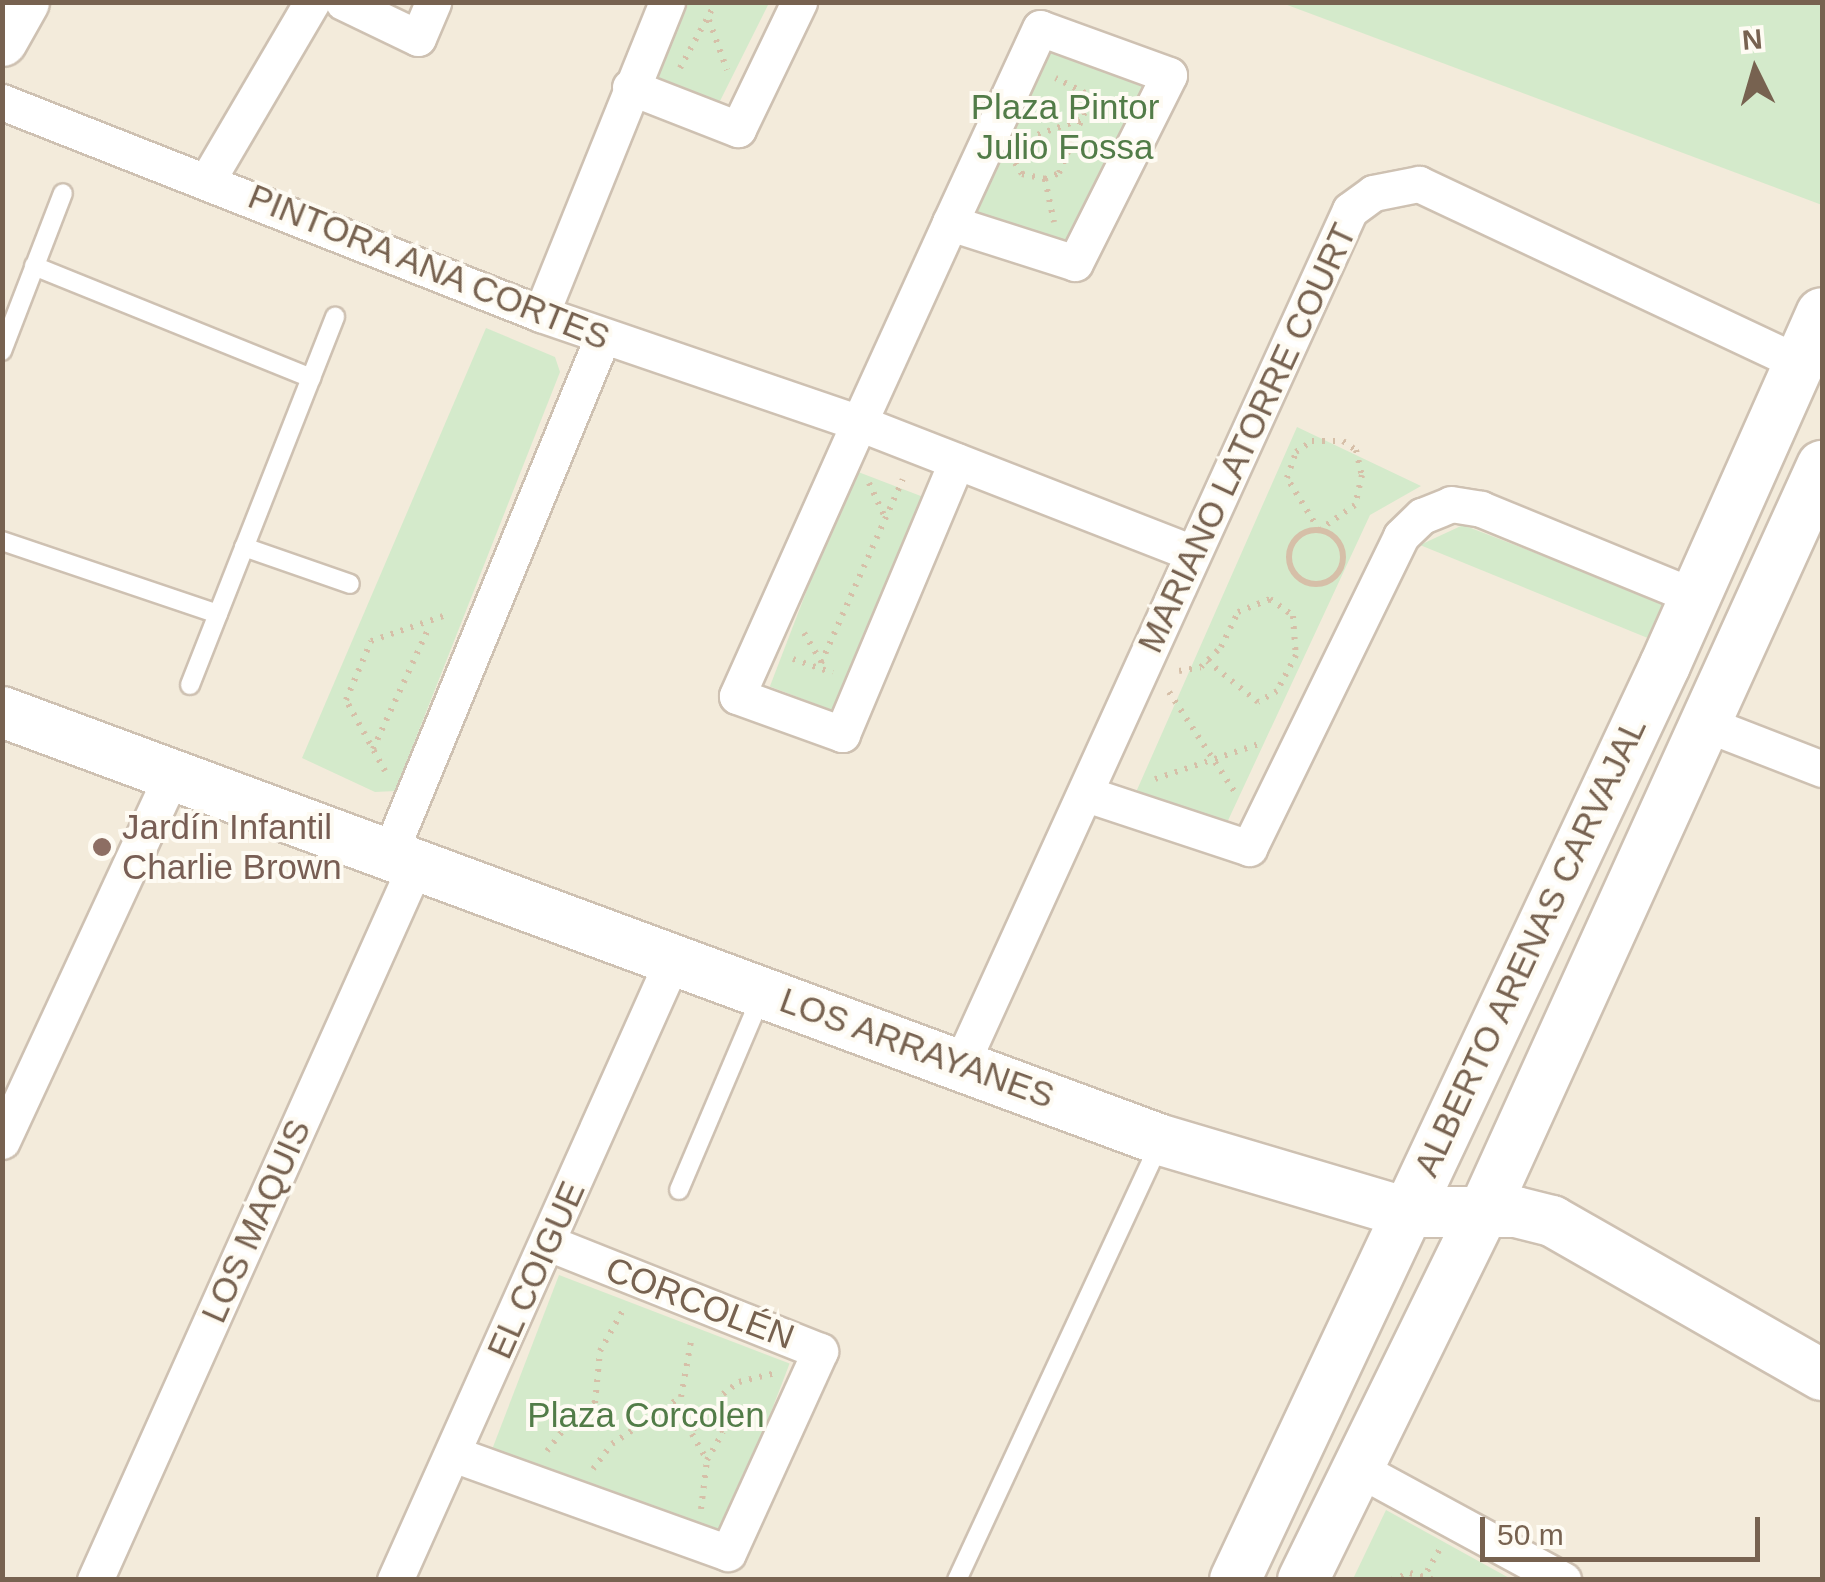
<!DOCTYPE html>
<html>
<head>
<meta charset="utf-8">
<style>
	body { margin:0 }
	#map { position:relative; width:1825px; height:1582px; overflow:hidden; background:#fcf8ed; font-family:Helvetica,sans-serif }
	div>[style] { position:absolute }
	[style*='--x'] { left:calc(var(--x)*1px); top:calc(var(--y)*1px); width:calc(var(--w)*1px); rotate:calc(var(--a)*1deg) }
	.residential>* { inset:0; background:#f3ebdb; transform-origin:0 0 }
	.green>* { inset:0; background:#d4eacb; transform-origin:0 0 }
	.path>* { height:6px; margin-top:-3px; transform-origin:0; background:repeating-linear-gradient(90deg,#d6bfa8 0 2.5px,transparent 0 10.5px) }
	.path>.ring { margin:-3px; padding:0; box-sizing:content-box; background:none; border:6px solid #d6bfa8; border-radius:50% }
	.roads { filter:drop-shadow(2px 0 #cec1b2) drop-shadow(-2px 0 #cec1b2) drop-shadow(0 2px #cec1b2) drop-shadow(0 -2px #cec1b2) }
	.lane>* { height:18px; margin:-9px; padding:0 9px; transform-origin:9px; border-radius:9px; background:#fff }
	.street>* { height:35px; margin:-17.5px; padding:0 17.5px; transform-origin:17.5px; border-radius:17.5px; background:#fff }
	.secondary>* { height:50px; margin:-25px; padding:0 25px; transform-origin:25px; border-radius:25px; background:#fff }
	.dots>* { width:28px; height:28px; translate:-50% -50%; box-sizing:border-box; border:5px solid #fefbf3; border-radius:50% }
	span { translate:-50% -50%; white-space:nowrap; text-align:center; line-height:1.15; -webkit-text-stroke:8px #fefbf3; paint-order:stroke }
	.park-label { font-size:35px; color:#527c48 }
	.street-label { font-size:35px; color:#776250 }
	.education-label { font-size:35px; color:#785e54 }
	.left { translate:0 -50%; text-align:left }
	.frame { position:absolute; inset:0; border:5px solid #776250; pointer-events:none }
	.north { position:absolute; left:1705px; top:20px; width:100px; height:100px; -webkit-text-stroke:8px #fefbf3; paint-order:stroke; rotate:355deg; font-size:28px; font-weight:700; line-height:40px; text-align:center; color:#776250 }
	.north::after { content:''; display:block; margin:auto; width:35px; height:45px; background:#776250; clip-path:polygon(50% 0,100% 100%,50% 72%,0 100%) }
	.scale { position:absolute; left:1480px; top:1517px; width:280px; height:45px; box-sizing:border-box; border:5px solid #776250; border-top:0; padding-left:12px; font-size:30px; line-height:35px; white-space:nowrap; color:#776250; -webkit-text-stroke:8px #fefbf3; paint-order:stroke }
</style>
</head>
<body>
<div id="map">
	<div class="residential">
		<div style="left:3px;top:3px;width:1819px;height:1576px"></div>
	</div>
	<div class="green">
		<div style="clip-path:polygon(676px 3px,769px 3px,715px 111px,642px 80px)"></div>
		<div style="clip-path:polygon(1282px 3px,1822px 3px,1822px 205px)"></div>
		<div style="left:1042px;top:38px;width:114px;height:188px;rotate:22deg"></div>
		<div style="clip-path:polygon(486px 328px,555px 357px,560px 372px,395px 791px,375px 792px,302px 758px)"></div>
		<div style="clip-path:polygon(1297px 427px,1421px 486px,1370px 515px,1225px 827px,1133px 799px)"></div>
		<div style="left:853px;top:470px;width:81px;height:232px;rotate:21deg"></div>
		<div style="clip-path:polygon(1463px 525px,1670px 605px,1655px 641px,1420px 545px)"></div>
		<div style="left:559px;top:1275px;width:247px;height:196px;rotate:21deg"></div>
		<div style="clip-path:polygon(1386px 1510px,1511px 1579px,1353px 1579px)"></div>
	</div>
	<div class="path">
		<div style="--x:709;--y:20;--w:53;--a:70.2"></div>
		<div style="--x:680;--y:68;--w:75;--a:-61.4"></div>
		<div style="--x:1028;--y:138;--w:57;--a:-19.4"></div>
		<div style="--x:1015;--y:163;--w:13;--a:58"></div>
		<div style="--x:1022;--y:174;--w:24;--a:12"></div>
		<div style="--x:1045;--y:179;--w:15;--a:-23"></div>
		<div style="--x:1059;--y:173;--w:77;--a:-67.1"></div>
		<div style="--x:1089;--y:102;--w:10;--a:-114"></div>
		<div style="--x:1085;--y:93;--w:33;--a:-153"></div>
		<div style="--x:1045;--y:179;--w:44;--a:78.2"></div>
		<div style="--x:1312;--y:441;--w:31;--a:0"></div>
		<div style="--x:1343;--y:441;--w:16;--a:35"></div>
		<div style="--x:1356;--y:450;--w:26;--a:77"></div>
		<div style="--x:1362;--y:475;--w:31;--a:103"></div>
		<div style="--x:1355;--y:505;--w:44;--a:145.2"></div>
		<div style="--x:1319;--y:530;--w:61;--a:-121.6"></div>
		<div style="--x:1287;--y:478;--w:28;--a:-71"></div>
		<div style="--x:1296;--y:452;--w:19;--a:-35"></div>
		<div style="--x:869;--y:483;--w:38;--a:65"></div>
		<div class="ring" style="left:1289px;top:530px;width:48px;height:48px"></div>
		<div style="--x:804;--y:633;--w:37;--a:59"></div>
		<div style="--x:793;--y:659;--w:42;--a:19.3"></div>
		<div style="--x:821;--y:663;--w:201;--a:-66"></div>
		<div style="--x:1179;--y:671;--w:22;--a:-10"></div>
		<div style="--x:1201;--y:667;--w:28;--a:-45"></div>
		<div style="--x:1221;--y:647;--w:39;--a:-64"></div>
		<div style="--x:1238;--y:612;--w:35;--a:-22"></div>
		<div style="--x:1270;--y:599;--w:29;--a:36"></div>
		<div style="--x:1293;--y:616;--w:39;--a:86"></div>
		<div style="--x:1296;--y:655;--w:41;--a:117.8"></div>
		<div style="--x:1277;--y:691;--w:22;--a:150"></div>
		<div style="--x:1258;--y:702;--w:65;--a:-141.2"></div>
		<div style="--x:1169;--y:692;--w:122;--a:56.7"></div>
		<div style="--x:373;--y:749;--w:136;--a:-65.3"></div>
		<div style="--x:385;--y:771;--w:81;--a:-118.8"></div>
		<div style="--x:346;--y:700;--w:64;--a:-67"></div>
		<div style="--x:371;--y:641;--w:83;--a:-19.1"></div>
		<div style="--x:1155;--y:779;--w:113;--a:-18.6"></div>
		<div style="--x:716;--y:1414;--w:21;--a:-71"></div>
		<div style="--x:723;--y:1394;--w:20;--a:-37"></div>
		<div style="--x:739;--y:1382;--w:36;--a:-14"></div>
		<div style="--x:547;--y:1451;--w:46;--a:-52.1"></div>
		<div style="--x:575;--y:1415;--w:23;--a:-31"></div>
		<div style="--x:595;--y:1403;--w:52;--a:-84.5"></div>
		<div style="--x:600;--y:1351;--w:45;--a:-60.6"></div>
		<div style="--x:593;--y:1469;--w:31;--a:-53"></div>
		<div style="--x:612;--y:1444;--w:83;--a:-34.3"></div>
		<div style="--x:681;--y:1397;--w:62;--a:-79.8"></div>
		<div style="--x:701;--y:1509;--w:49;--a:-83"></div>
		<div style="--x:707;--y:1460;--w:32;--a:-60"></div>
		<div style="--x:723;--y:1432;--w:19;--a:-111"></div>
		<div style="--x:716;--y:1414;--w:19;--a:168"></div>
		<div style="--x:697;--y:1418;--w:17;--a:107"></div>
		<div style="--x:692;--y:1434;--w:30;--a:60"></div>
		<div style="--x:1391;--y:1580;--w:20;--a:-20"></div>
		<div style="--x:1410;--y:1573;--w:26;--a:16"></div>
		<div style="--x:1422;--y:1580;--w:36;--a:-60"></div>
	</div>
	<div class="roads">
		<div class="lane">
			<div style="--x:34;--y:266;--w:299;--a:22"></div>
			<div style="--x:2;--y:351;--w:169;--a:-68.9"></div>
			<div style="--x:2;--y:541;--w:228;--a:18.7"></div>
			<div style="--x:244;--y:547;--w:112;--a:19.2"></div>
			<div style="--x:190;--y:685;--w:396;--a:-68.5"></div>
			<div style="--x:679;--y:1190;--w:210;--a:-67"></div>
			<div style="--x:957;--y:1580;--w:481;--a:-65.1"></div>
		</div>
		<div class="street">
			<div style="--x:343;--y:2;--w:83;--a:25.6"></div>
			<div style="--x:418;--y:38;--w:39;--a:-67"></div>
			<div style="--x:630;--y:87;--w:116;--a:21.3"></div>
			<div style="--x:738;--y:129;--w:141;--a:-64.3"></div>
			<div style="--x:2;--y:102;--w:579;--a:21.47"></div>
			<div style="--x:541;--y:314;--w:336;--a:18.9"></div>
			<div style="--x:859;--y:423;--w:358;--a:21.3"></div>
			<div style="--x:208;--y:179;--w:205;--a:-59.6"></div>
			<div style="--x:950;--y:223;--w:131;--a:17.7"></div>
			<div style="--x:1075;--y:263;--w:210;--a:-63.4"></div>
			<div style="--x:1169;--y:75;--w:137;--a:-160"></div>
			<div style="--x:1040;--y:28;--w:215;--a:114.8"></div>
			<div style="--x:950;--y:223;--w:220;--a:114.5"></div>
			<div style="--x:859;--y:423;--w:299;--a:114.1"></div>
			<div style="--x:737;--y:696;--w:112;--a:19.9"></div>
			<div style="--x:842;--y:734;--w:296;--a:-67.2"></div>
			<div style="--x:541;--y:314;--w:336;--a:-68"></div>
			<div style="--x:1706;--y:724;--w:124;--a:21.2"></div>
			<div style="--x:1086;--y:794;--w:172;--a:18.3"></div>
			<div style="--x:1249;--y:848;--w:347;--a:-64"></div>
			<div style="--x:1401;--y:536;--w:29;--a:-44"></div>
			<div style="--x:1422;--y:516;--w:31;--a:-22"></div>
			<div style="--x:1451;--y:504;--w:30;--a:9"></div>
			<div style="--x:1481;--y:509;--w:232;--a:22.3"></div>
			<div style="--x:390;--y:852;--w:558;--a:-67.57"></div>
			<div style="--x:962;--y:1062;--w:936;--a:-65.52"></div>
			<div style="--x:1350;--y:210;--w:29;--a:-36"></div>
			<div style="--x:1373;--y:193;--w:47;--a:-11.1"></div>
			<div style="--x:1419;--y:184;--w:420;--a:25.2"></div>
			<div style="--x:2;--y:1141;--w:404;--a:-65.1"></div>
			<div style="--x:453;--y:1454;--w:292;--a:19.8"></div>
			<div style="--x:728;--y:1553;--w:222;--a:-65.5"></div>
			<div style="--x:820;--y:1351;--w:293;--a:-158.3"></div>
			<div style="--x:1355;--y:1467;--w:237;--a:28.5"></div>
			<div style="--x:95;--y:1580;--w:787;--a:-65.85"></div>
			<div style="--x:395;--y:1580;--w:680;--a:-65.88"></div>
		</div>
		<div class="secondary">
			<div style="--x:2;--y:41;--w:45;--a:-60.6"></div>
			<div style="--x:2;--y:712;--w:1236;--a:20.27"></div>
			<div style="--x:1161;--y:1140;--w:253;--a:16.5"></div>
			<div style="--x:1404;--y:1212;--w:112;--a:0"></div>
			<div style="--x:1516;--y:1212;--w:37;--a:14"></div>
			<div style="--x:1552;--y:1221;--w:311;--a:29.7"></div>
			<div style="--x:1235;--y:1580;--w:1011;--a:-64.83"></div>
			<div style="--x:1665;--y:665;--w:385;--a:-66"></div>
			<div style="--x:1303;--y:1580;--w:404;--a:-63.9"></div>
			<div style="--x:1481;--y:1217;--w:825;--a:-65.58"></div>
		</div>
	</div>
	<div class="dots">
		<div style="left:102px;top:847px;background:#8d6e63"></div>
	</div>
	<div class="park-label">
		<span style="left:1065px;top:127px">Plaza Pintor<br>Julio Fossa</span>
		<span style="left:646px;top:1415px">Plaza Corcolen</span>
	</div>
	<div class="street-label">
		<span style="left:429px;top:267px;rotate:22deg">PINTORA ANA CORTES</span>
		<span style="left:1247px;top:438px;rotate:-65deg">MARIANO LATORRE COURT</span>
		<span style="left:1530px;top:947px;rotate:-65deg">ALBERTO ARENAS CARVAJAL</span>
		<span style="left:917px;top:1048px;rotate:20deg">LOS ARRAYANES</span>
		<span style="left:256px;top:1221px;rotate:-66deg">LOS MAQUIS</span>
		<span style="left:536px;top:1270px;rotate:-66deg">EL COIGUE</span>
		<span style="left:700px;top:1303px;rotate:21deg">CORCOLÉN</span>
	</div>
	<div class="education-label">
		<span class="left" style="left:122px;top:847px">Jardín Infantil<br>Charlie Brown</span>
	</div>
	<div class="frame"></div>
	<div class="north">N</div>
	<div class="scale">50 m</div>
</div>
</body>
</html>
